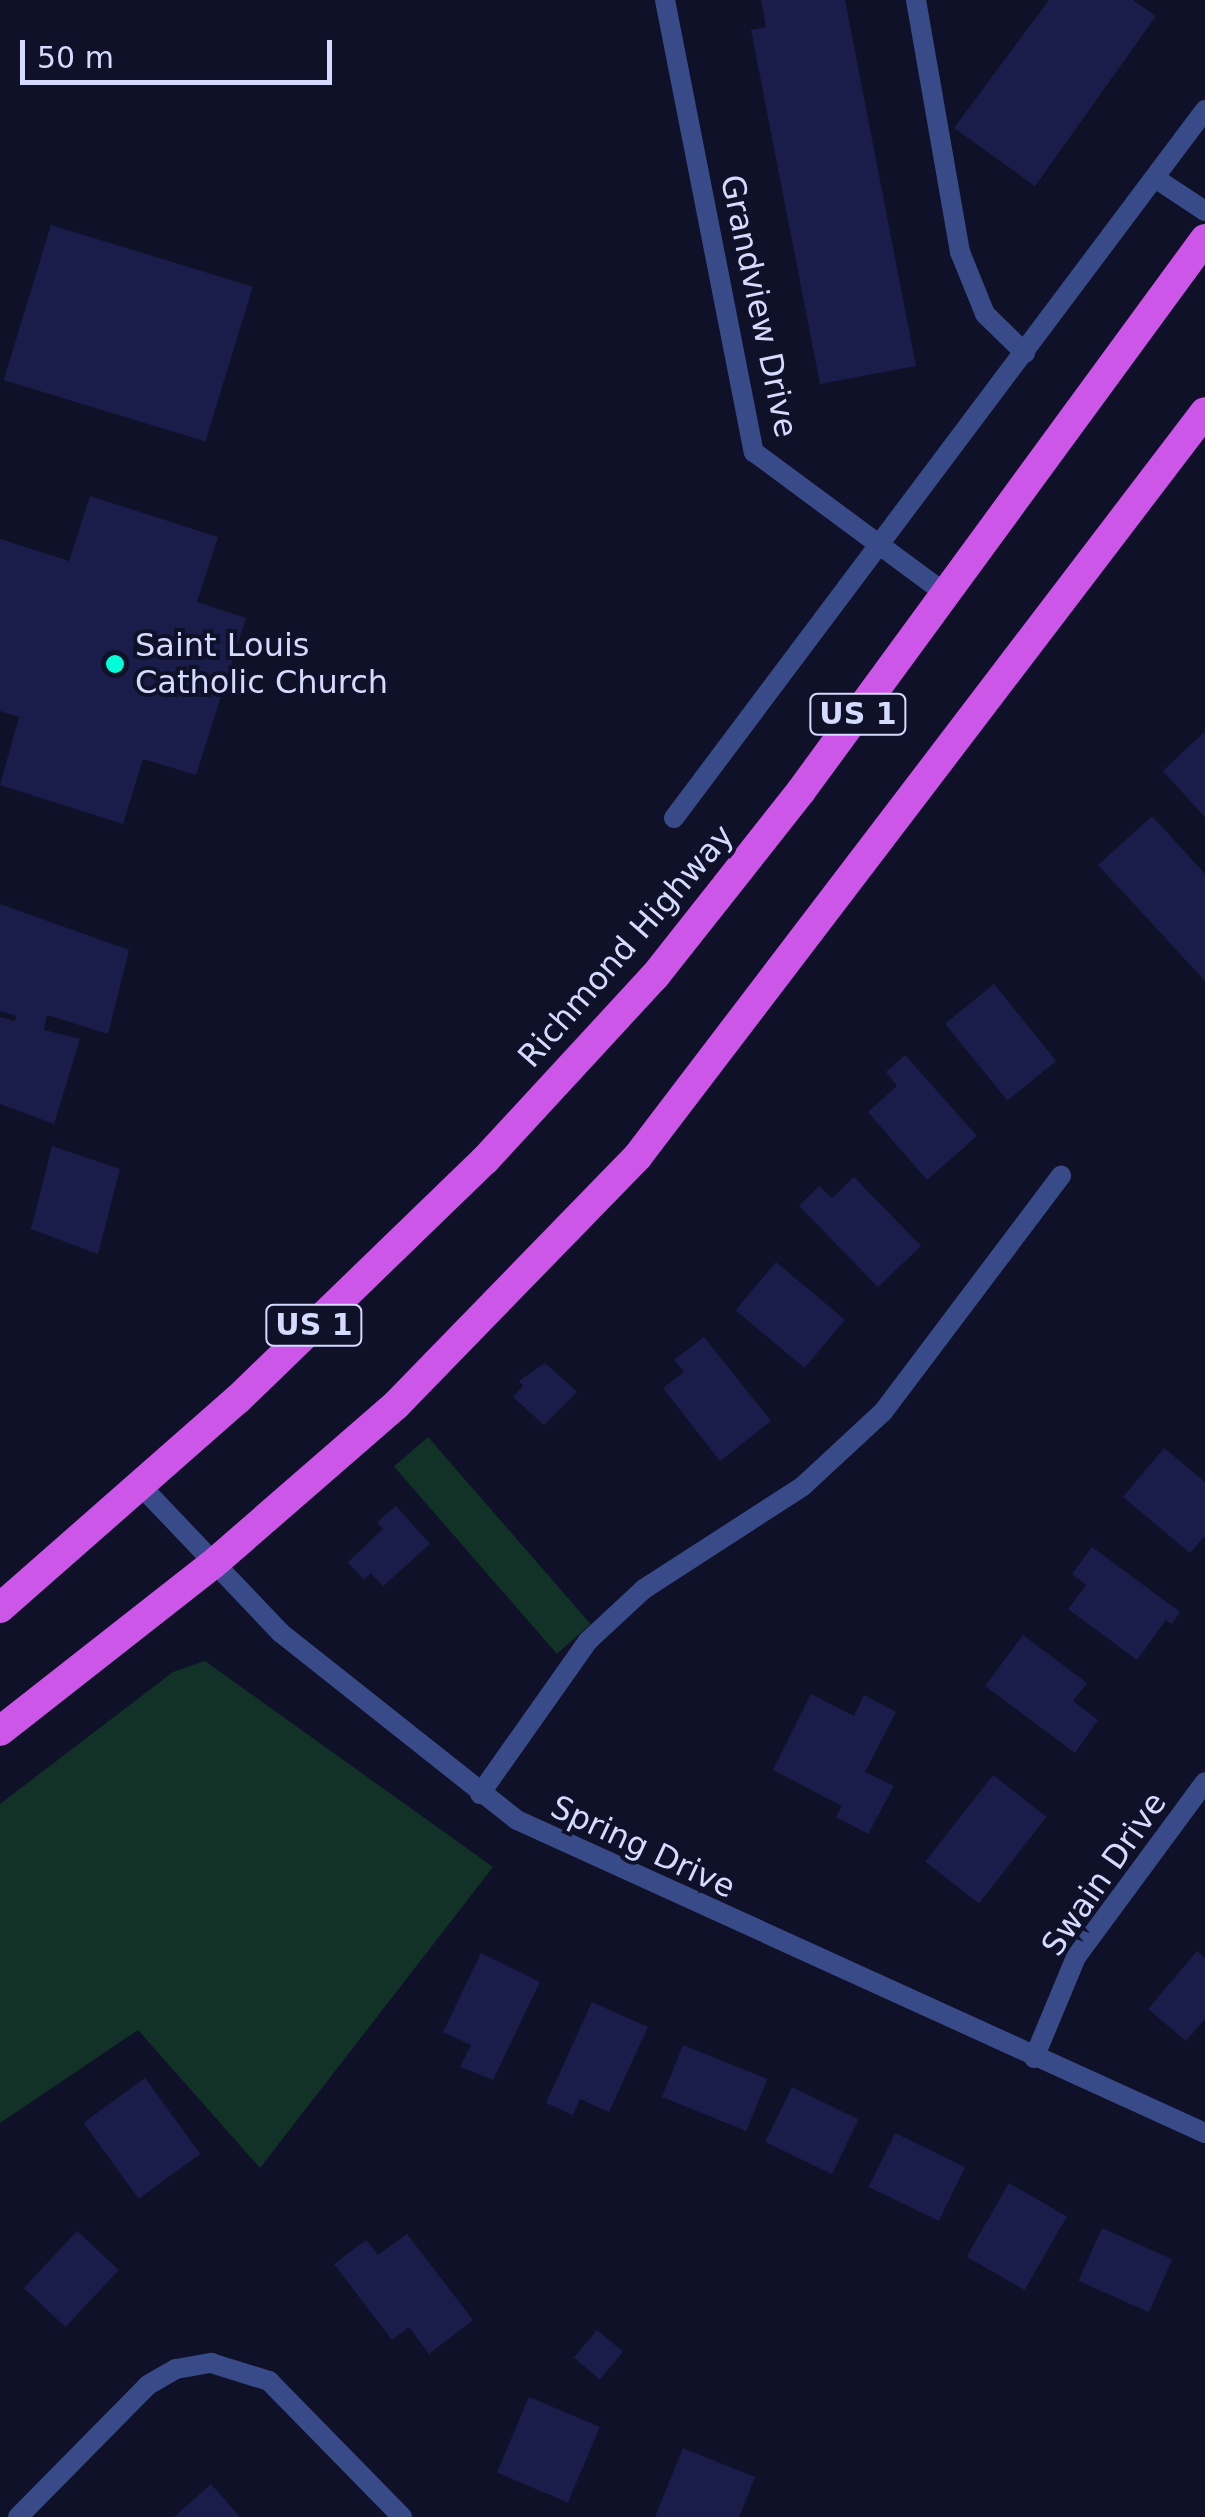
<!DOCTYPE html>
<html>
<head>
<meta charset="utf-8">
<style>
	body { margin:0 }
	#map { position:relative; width:1205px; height:2517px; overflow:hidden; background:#0f1128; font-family:"DejaVu Sans",sans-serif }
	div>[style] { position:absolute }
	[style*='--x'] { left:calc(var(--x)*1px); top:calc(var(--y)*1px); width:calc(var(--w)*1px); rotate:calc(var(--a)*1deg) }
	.green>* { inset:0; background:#123228; transform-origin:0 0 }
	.building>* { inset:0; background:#1a1d49; transform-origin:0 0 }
	.service>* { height:20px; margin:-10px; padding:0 10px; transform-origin:10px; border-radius:10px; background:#394a88 }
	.minor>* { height:20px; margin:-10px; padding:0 10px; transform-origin:10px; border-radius:10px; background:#394a88 }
	.trunk>* { height:30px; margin:-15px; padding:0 15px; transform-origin:15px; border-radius:15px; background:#cc56e8 }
	.dots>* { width:28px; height:28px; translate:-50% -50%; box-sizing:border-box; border:5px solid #0f1128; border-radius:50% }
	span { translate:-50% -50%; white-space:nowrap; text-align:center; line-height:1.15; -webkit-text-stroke:8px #0f1128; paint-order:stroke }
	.shield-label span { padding:2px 8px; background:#0f1128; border:2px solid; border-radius:8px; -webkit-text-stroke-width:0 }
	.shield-label { font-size:30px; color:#d5dbff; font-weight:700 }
	.street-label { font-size:32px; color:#d5dbff }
	.poi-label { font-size:32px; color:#d5dbff }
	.left { translate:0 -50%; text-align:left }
	.scale { position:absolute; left:20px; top:40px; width:312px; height:45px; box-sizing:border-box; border:5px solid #d5dbff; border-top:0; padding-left:12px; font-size:30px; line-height:35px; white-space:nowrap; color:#d5dbff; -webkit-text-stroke:8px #0f1128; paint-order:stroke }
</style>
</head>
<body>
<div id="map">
	<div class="green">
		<div style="left:428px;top:1437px;width:248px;height:45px;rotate:49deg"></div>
		<div style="clip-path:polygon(205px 1661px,493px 1867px,260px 2168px,138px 2030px,0 2123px,0 1804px,173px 1672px)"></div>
	</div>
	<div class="building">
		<div style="clip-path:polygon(761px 0,845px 0,916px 366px,820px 384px,751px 30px,766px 27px)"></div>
		<div style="clip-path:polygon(1049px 0,1133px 0,1156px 16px,1035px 186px,954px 128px)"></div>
		<div style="left:51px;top:225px;width:211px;height:162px;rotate:17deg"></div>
		<div style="clip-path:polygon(90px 496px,218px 537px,197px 602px,246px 618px,196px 775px,143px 759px,123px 824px,0 785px,19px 717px,0 711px,0 539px,69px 561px)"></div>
		<div style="clip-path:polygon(1205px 731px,1205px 817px,1163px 771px)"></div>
		<div style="clip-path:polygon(1152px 816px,1205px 874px,1205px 981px,1098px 865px)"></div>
		<div style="clip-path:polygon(0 904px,129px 950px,108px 1034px,47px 1015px,44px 1030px,80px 1039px,54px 1124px,0 1104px,0 1017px,15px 1021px,16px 1016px,0 1011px)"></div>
		<div style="left:994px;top:984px;width:99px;height:63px;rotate:51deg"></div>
		<div style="clip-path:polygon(905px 1055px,977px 1136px,927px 1180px,868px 1112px,897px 1086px,886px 1072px)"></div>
		<div style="clip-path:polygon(52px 1146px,120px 1169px,98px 1254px,31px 1229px)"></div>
		<div style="clip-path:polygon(854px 1177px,921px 1246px,878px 1287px,799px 1206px,819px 1186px,832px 1198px)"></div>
		<div style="left:776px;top:1262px;width:90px;height:63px;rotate:40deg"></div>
		<div style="clip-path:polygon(704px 1337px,771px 1421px,720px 1461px,663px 1388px,684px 1372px,674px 1360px)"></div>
		<div style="clip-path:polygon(545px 1363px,577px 1392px,544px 1425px,513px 1397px,523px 1386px,519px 1381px)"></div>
		<div style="clip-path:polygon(1164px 1448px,1205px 1482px,1205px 1536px,1190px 1553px,1123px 1497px)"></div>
		<div style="clip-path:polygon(396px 1506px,430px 1544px,383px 1586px,371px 1573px,364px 1580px,348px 1562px,383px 1529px,377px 1522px)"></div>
		<div style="clip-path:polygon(1092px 1547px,1180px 1612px,1172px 1624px,1166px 1620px,1137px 1660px,1068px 1609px,1086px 1585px,1072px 1574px)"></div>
		<div style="clip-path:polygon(1023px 1635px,1087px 1683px,1073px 1701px,1098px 1720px,1075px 1753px,985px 1686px)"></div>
		<div style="clip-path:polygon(811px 1694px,854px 1716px,864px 1695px,896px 1712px,865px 1772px,894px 1786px,868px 1834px,836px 1817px,842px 1806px,773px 1770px)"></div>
		<div style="left:993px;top:1775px;width:68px;height:110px;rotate:38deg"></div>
		<div style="clip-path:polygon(1197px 1951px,1205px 1958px,1205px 2019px,1186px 2041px,1148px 2009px)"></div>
		<div style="clip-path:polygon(481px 1953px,540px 1982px,493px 2080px,460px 2067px,471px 2045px,443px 2032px)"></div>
		<div style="clip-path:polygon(592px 2002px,648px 2027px,609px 2112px,580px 2099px,573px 2115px,546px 2103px)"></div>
		<div style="left:683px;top:2045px;width:91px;height:56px;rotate:22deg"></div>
		<div style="left:145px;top:2078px;width:94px;height:76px;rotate:54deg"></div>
		<div style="left:792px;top:2087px;width:74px;height:61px;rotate:26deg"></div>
		<div style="left:895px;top:2133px;width:78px;height:60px;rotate:26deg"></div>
		<div style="left:1009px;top:2183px;width:67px;height:85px;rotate:30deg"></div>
		<div style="left:1102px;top:2228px;width:77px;height:58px;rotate:24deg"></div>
		<div style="left:77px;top:2231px;width:57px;height:78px;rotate:43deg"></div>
		<div style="clip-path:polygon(407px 2234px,473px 2320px,429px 2354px,409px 2327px,392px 2340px,334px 2264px,366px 2240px,378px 2255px)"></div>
		<div style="left:597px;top:2330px;width:34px;height:36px;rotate:40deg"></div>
		<div style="left:529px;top:2397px;width:77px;height:82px;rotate:23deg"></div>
		<div style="clip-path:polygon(683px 2448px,755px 2477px,739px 2517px,655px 2517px)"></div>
		<div style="clip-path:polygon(211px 2484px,240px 2517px,174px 2517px)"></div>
	</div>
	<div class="service">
		<div style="--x:916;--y:0;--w:256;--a:80.1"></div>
		<div style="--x:960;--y:252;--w:67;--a:68"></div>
		<div style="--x:985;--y:314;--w:56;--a:44.3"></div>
		<div style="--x:1155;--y:178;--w:60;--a:33.4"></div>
		<div style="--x:674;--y:818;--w:885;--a:-53.13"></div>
	</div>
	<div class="minor">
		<div style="--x:665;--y:0;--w:461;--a:78.9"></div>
		<div style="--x:754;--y:452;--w:239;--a:36.5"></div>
		<div style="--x:140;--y:1485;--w:204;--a:46.4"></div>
		<div style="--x:281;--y:1633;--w:301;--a:38.4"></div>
		<div style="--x:517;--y:1820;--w:756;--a:24.46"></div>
		<div style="--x:480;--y:1794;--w:187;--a:-54.8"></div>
		<div style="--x:588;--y:1641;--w:76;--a:-42.9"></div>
		<div style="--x:644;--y:1589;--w:189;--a:-32.9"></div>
		<div style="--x:803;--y:1486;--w:109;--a:-42.8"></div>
		<div style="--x:883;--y:1412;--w:296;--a:-53"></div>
		<div style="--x:1034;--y:2058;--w:109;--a:-67.4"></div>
		<div style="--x:1076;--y:1957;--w:217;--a:-53.6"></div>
		<div style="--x:18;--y:2517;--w:185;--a:-45.4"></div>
		<div style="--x:148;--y:2385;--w:32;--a:-30"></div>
		<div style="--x:176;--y:2369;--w:36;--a:-10"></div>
		<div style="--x:211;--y:2363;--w:61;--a:17.2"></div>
		<div style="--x:269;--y:2381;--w:190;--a:45.6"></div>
	</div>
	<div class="trunk">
		<div style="--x:0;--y:1608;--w:315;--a:-41.3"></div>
		<div style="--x:237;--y:1400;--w:345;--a:-44.1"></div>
		<div style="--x:485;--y:1160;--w:251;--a:-47.3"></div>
		<div style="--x:655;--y:976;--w:236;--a:-51.7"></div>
		<div style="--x:801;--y:791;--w:684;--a:-53.8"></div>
		<div style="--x:0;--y:1731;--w:269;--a:-38.1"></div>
		<div style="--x:212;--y:1565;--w:244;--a:-41"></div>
		<div style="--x:396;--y:1405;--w:347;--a:-45.8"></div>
		<div style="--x:638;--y:1156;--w:935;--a:-52.69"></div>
	</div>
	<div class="dots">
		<div style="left:115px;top:664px;background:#01ffd7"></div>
	</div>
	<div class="shield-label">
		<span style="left:858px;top:714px">US 1</span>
		<span style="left:314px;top:1325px">US 1</span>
	</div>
	<div class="street-label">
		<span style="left:759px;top:306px;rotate:78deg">Grandview Drive</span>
		<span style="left:626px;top:946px;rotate:-49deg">Richmond Highway</span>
		<span style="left:643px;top:1847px;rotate:25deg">Spring Drive</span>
		<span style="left:1104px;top:1874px;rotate:-55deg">Swain Drive</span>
	</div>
	<div class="poi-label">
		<span class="left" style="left:135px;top:664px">Saint Louis<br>Catholic Church</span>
	</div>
	<div class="scale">50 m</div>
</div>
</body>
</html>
